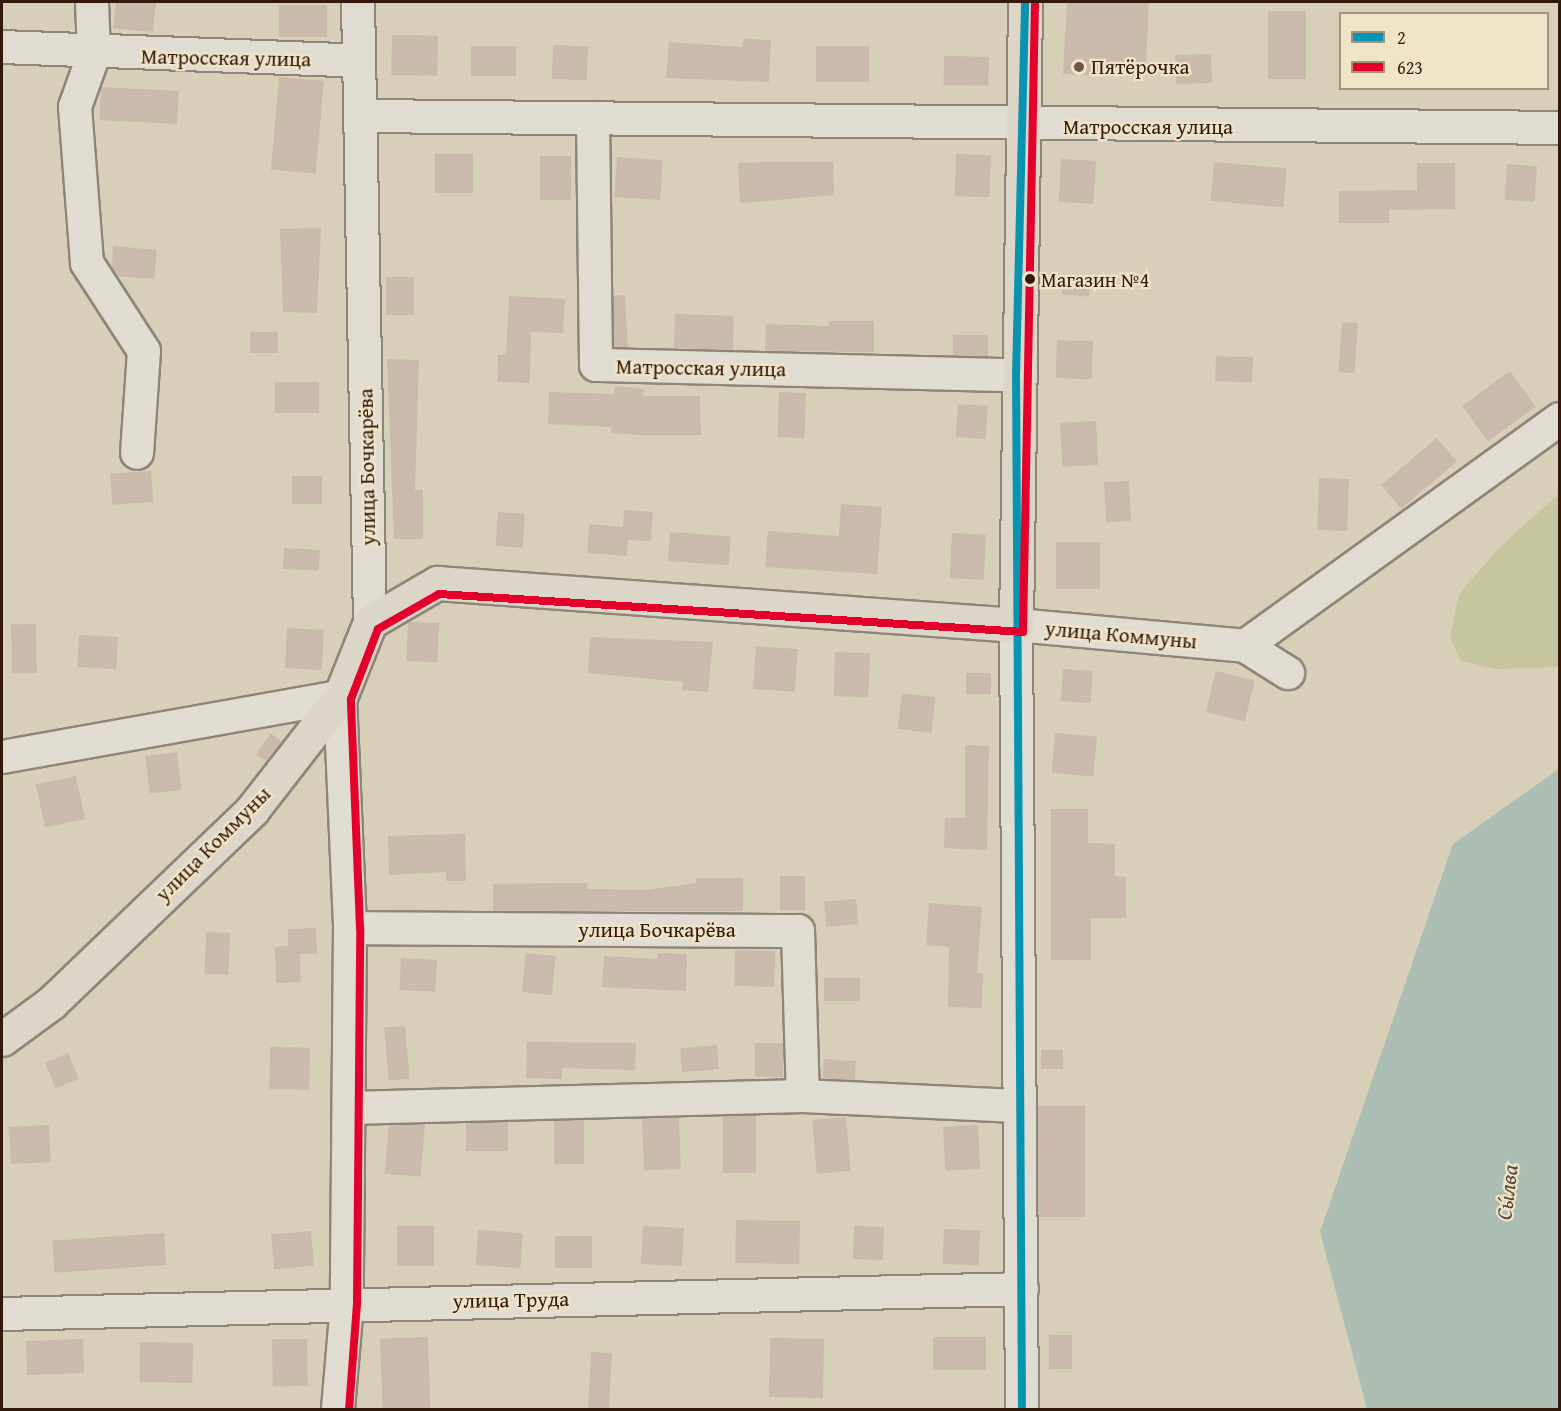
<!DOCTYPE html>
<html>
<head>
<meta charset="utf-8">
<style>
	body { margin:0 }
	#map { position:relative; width:1561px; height:1411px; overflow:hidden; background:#d8cfb8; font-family:"Gentium Book Plus",serif }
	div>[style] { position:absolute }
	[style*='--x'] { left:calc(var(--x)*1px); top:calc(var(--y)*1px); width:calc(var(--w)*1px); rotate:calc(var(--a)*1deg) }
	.green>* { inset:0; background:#c5c59e }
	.water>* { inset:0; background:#acbeb4 }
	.building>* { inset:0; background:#c9baab; transform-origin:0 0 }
	.roads { filter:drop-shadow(2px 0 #8e8577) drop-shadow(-2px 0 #8e8577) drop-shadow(0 2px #8e8577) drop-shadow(0 -2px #8e8577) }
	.minor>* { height:32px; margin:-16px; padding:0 16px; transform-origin:16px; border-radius:16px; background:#e0dcd1 }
	.major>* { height:33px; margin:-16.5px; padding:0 16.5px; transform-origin:16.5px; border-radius:16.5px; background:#dbd6c8 }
	.bus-1>* { height:8px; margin:-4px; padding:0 4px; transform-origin:4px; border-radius:4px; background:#0893b1 }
	.bus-2>* { height:8px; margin:-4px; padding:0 4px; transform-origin:4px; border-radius:4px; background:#e4002b }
	.dots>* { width:16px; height:16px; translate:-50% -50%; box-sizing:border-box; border:3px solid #efe4c8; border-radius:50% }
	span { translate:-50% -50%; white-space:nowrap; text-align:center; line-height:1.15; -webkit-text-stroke:4.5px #efe4c8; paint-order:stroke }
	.bus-label { font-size:20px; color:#34190a }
	.left { translate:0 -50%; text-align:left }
	.street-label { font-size:21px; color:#34190a }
	.poi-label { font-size:21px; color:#34190a }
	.water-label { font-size:22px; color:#52483c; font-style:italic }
	.frame { position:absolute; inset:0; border:3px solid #34190a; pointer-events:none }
	.legend { position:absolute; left:1339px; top:12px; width:210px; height:78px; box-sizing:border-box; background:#efe4c8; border:2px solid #a4937c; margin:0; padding:8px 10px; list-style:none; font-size:18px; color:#34190a }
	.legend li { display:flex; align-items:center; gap:12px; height:30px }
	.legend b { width:30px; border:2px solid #a4937c }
</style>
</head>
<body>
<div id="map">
	<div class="green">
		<div style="clip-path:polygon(1559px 494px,1559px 667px,1496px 669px,1461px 661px,1450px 637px,1459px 594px,1502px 545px)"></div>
	</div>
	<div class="water">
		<div style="clip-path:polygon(1559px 769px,1559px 1409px,1367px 1409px,1320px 1232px,1453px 844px)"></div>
	</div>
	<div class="building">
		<div style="clip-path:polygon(116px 2px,156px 2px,153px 32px,113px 28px)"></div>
		<div style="clip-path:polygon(1067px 2px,1149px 2px,1146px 65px,1116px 63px,1115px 77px,1063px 74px)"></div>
		<div style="left:279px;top:5px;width:48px;height:32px"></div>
		<div style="left:1268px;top:11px;width:38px;height:68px"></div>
		<div style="left:392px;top:35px;width:46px;height:40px;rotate:1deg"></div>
		<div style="clip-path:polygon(743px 39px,771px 40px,769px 82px,666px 78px,669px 42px,742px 47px)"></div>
		<div style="left:553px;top:45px;width:35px;height:34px;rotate:2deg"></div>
		<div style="left:471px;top:46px;width:45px;height:30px"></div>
		<div style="left:816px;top:46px;width:53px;height:36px"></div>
		<div style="left:1211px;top:54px;width:29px;height:36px;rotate:88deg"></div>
		<div style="left:944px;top:56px;width:45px;height:29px;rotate:1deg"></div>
		<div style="left:279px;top:77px;width:45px;height:93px;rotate:5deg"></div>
		<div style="left:101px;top:87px;width:78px;height:33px;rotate:3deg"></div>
		<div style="left:473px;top:154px;width:39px;height:38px;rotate:90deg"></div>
		<div style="left:956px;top:154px;width:35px;height:42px;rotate:2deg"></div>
		<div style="left:540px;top:156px;width:31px;height:44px"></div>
		<div style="left:617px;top:157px;width:46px;height:40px;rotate:4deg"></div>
		<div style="left:1061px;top:159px;width:35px;height:43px;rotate:3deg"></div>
		<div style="clip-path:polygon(770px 162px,833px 162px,834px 195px,740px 203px,738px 163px)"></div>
		<div style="left:1214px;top:162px;width:73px;height:39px;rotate:5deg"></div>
		<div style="clip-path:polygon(1417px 163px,1455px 163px,1455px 209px,1389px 210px,1389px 223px,1339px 223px,1339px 191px,1417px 190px)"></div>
		<div style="left:1507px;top:164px;width:30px;height:36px;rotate:4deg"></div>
		<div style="clip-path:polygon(321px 228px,317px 313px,283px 312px,280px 229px)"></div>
		<div style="clip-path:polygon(113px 246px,157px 250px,154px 279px,117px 276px,112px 268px)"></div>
		<div style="left:1064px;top:274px;width:27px;height:20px;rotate:6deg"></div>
		<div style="left:386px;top:277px;width:28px;height:38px"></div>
		<div style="clip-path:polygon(625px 295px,628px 348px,614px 347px,613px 296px)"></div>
		<div style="clip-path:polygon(509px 296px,565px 299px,563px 333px,531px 332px,530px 383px,497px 382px,498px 355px,506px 355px)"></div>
		<div style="left:675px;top:314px;width:59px;height:34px;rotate:2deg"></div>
		<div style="clip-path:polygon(829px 321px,874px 321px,874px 352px,765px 351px,766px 324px,829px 326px)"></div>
		<div style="left:1342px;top:322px;width:16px;height:50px;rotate:4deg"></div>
		<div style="left:278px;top:332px;width:21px;height:28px;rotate:90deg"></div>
		<div style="left:988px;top:335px;width:21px;height:35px;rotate:90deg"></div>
		<div style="left:1057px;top:340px;width:36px;height:38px;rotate:2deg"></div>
		<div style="left:1216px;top:356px;width:37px;height:25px;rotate:2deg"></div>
		<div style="clip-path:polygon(387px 359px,419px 360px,415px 490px,423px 490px,423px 539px,394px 539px)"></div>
		<div style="left:1510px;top:371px;width:44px;height:59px;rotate:54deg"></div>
		<div style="left:275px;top:382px;width:44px;height:31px"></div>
		<div style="clip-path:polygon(615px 386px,644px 389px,643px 396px,700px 396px,701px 435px,639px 435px,611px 433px,611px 427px,548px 424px,549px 392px,614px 394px)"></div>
		<div style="left:779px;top:392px;width:27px;height:45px;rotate:2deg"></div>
		<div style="left:958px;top:404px;width:30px;height:33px;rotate:4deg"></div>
		<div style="left:1096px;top:421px;width:44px;height:36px;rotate:87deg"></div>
		<div style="left:1437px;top:438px;width:31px;height:73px;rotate:50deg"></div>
		<div style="left:151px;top:471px;width:31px;height:41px;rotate:86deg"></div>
		<div style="left:292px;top:476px;width:30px;height:28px"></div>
		<div style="left:1319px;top:478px;width:30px;height:52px;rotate:2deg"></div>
		<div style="left:1129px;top:481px;width:40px;height:25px;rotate:87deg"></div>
		<div style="clip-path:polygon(841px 504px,882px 507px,877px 574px,765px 567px,768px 531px,839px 536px)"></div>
		<div style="clip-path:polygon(624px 510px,653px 512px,651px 541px,628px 540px,627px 556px,587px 553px,589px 524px,623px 527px)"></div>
		<div style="left:498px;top:512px;width:27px;height:34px;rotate:4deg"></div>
		<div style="left:670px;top:532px;width:61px;height:29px;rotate:4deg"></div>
		<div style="left:952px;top:533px;width:34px;height:45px;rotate:3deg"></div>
		<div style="left:1056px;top:542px;width:44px;height:47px"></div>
		<div style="left:284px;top:548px;width:36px;height:21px;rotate:3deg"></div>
		<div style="left:408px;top:622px;width:31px;height:39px;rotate:2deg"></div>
		<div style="left:36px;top:624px;width:49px;height:25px;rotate:89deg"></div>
		<div style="left:287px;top:628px;width:37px;height:40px;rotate:3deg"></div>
		<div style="left:79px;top:635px;width:39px;height:32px;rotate:3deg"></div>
		<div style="clip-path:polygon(590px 637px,713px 642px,708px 692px,682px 690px,683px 682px,588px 673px)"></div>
		<div style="left:756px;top:646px;width:42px;height:43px;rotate:4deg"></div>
		<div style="left:835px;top:652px;width:35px;height:44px;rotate:2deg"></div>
		<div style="left:1063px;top:669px;width:30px;height:32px;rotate:4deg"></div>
		<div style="left:1216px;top:671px;width:40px;height:42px;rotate:14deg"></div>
		<div style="left:966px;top:673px;width:25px;height:21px"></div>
		<div style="left:902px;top:693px;width:34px;height:36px;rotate:7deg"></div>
		<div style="clip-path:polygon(270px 733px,282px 741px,266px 761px,256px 755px)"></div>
		<div style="left:1055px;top:733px;width:42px;height:40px;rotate:5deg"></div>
		<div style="clip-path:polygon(965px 745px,989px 746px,987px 850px,944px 848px,945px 818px,965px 818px)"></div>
		<div style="left:177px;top:752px;width:38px;height:32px;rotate:83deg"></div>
		<div style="left:76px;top:776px;width:44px;height:41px;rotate:78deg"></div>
		<div style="clip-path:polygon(1051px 809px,1088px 809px,1088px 843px,1115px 844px,1115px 876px,1126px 877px,1126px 918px,1091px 918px,1091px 960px,1051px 960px)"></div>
		<div style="clip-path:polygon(465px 834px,466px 881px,446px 881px,446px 872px,389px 875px,388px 836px)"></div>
		<div style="left:805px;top:876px;width:34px;height:25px;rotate:90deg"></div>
		<div style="clip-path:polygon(696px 878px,743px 878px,743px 911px,493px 911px,493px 884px,587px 883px,587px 889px,646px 890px,696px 883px)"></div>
		<div style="left:856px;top:899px;width:25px;height:32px;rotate:85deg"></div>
		<div style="clip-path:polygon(929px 903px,982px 907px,977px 973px,983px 973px,982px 1008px,948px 1007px,949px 947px,926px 945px)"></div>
		<div style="clip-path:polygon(316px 928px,317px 954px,300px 954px,301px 982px,276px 983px,275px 947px,288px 946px,288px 929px)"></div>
		<div style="left:206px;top:932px;width:24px;height:42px;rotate:2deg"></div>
		<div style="left:735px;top:950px;width:40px;height:36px;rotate:1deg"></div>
		<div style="left:526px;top:953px;width:30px;height:39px;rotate:6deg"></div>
		<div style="clip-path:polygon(658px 953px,687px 954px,686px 991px,602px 987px,604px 956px,657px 959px)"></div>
		<div style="left:401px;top:958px;width:36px;height:32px;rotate:3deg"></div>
		<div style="left:824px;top:978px;width:36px;height:23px"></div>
		<div style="left:405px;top:1026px;width:53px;height:21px;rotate:85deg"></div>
		<div style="clip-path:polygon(527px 1042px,636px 1043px,635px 1070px,562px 1068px,562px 1079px,526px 1078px)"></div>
		<div style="left:783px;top:1043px;width:34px;height:28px;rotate:90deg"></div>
		<div style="left:717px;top:1045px;width:24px;height:37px;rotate:85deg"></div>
		<div style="left:270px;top:1047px;width:40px;height:42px;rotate:1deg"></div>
		<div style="left:1041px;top:1050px;width:22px;height:19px"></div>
		<div style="left:68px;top:1053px;width:28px;height:25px;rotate:67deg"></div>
		<div style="left:824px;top:1059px;width:32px;height:20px;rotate:4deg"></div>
		<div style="left:1038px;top:1106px;width:47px;height:111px"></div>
		<div style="left:756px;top:1115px;width:58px;height:33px;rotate:90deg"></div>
		<div style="left:679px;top:1117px;width:52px;height:37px;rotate:88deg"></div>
		<div style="left:846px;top:1117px;width:54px;height:34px;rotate:85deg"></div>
		<div style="left:584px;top:1120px;width:44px;height:30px;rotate:90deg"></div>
		<div style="left:508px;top:1122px;width:29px;height:42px;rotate:90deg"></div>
		<div style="left:425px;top:1124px;width:53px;height:36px;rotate:95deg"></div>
		<div style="left:49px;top:1125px;width:37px;height:40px;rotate:87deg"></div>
		<div style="left:978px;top:1125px;width:44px;height:35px;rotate:87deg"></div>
		<div style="left:736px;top:1220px;width:64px;height:43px;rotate:1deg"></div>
		<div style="left:397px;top:1226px;width:37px;height:40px"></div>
		<div style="left:643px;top:1226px;width:41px;height:38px;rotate:3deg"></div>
		<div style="left:854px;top:1226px;width:30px;height:33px;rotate:2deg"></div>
		<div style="left:944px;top:1229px;width:36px;height:35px;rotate:2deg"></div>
		<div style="left:478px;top:1230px;width:45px;height:35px;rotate:4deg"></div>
		<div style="left:311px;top:1231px;width:35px;height:40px;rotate:85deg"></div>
		<div style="left:164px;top:1233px;width:32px;height:112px;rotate:86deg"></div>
		<div style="left:555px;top:1236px;width:37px;height:32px"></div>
		<div style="left:1049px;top:1335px;width:23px;height:34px"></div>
		<div style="left:428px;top:1337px;width:73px;height:48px;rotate:88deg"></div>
		<div style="left:933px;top:1337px;width:53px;height:33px"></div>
		<div style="left:770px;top:1338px;width:54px;height:59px;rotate:1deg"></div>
		<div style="left:83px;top:1339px;width:34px;height:57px;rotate:88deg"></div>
		<div style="left:307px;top:1339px;width:47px;height:35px;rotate:89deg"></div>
		<div style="left:140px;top:1342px;width:53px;height:40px;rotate:1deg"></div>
		<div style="left:591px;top:1352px;width:21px;height:58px;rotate:3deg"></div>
	</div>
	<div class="roads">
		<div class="minor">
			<div style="--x:92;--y:2;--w:52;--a:87.8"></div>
			<div style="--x:94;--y:54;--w:56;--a:109.7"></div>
			<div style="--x:75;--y:107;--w:156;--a:85.6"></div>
			<div style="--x:87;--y:263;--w:105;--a:57.1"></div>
			<div style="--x:144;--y:351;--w:102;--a:93.9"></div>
			<div style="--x:358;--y:2;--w:620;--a:88.89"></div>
			<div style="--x:2;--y:47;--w:357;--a:2.2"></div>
			<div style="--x:361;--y:116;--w:1199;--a:0.57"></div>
			<div style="--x:593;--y:118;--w:247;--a:89.3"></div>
			<div style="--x:596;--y:365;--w:420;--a:1.4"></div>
			<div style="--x:1245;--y:646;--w:51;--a:32.1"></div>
			<div style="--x:2;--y:757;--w:343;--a:-10.1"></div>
			<div style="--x:340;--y:697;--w:231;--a:87.5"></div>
			<div style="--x:350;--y:928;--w:376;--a:90.5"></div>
			<div style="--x:347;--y:1304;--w:106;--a:94.9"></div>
			<div style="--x:350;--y:928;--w:448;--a:0.4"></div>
			<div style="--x:798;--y:931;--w:165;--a:88.3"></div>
			<div style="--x:349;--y:1108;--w:454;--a:-1.5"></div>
			<div style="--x:803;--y:1096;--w:214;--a:2.7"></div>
			<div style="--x:2;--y:1314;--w:1020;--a:-1.4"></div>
			<div style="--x:1022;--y:1410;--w:785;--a:-90.44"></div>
			<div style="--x:1016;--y:625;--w:230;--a:5.2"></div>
			<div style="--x:1245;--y:646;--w:388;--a:-35.8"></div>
		</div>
		<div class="major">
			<div style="--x:2;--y:1039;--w:61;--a:-36.3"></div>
			<div style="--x:51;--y:1003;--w:279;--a:-43.8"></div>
			<div style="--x:252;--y:810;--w:143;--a:-52.1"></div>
			<div style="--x:340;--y:697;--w:81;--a:-68.2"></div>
			<div style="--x:370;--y:622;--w:78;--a:-30.2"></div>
			<div style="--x:437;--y:583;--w:581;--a:4.15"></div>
			<div style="--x:1016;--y:625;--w:623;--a:-89.17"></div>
		</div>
	</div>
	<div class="bus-1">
		<div style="--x:1022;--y:1410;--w:1035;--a:-90.33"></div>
		<div style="--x:1016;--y:375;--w:373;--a:-88.6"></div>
	</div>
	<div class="bus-2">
		<div style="--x:349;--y:1410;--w:106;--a:-85.7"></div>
		<div style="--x:357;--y:1304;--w:376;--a:-89.5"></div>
		<div style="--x:360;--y:928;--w:229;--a:-92.3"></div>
		<div style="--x:351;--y:699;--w:75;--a:-68.9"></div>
		<div style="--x:378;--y:629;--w:70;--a:-29.8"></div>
		<div style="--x:439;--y:594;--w:585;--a:3.72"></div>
		<div style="--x:1023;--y:632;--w:630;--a:-88.91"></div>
	</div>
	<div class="dots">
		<div style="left:1079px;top:67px;background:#6d5947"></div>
		<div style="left:1030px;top:279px;background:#34190a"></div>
	</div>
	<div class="bus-label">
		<span class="left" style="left:1041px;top:279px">Магазин №4</span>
	</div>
	<div class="street-label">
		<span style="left:226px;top:58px;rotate:1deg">Матросская улица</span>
		<span style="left:1148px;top:127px">Матросская улица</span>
		<span style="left:701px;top:368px;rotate:1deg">Матросская улица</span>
		<span style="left:367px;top:467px;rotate:-91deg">улица Бочкарёва</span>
		<span style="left:1121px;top:635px;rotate:5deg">улица Коммуны</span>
		<span style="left:213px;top:844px;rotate:-45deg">улица Коммуны</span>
		<span style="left:657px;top:930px">улица Бочкарёва</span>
		<span style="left:511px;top:1300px;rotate:-1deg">улица Труда</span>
	</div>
	<div class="poi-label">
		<span class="left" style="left:1091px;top:67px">Пятёрочка</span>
	</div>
	<div class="water-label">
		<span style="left:1507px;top:1192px;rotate:-83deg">Сы́лва</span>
	</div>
	<div class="frame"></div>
	<ul class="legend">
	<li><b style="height:8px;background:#0893b1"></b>2</li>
	<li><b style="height:8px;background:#e4002b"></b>623</li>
	</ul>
</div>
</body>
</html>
